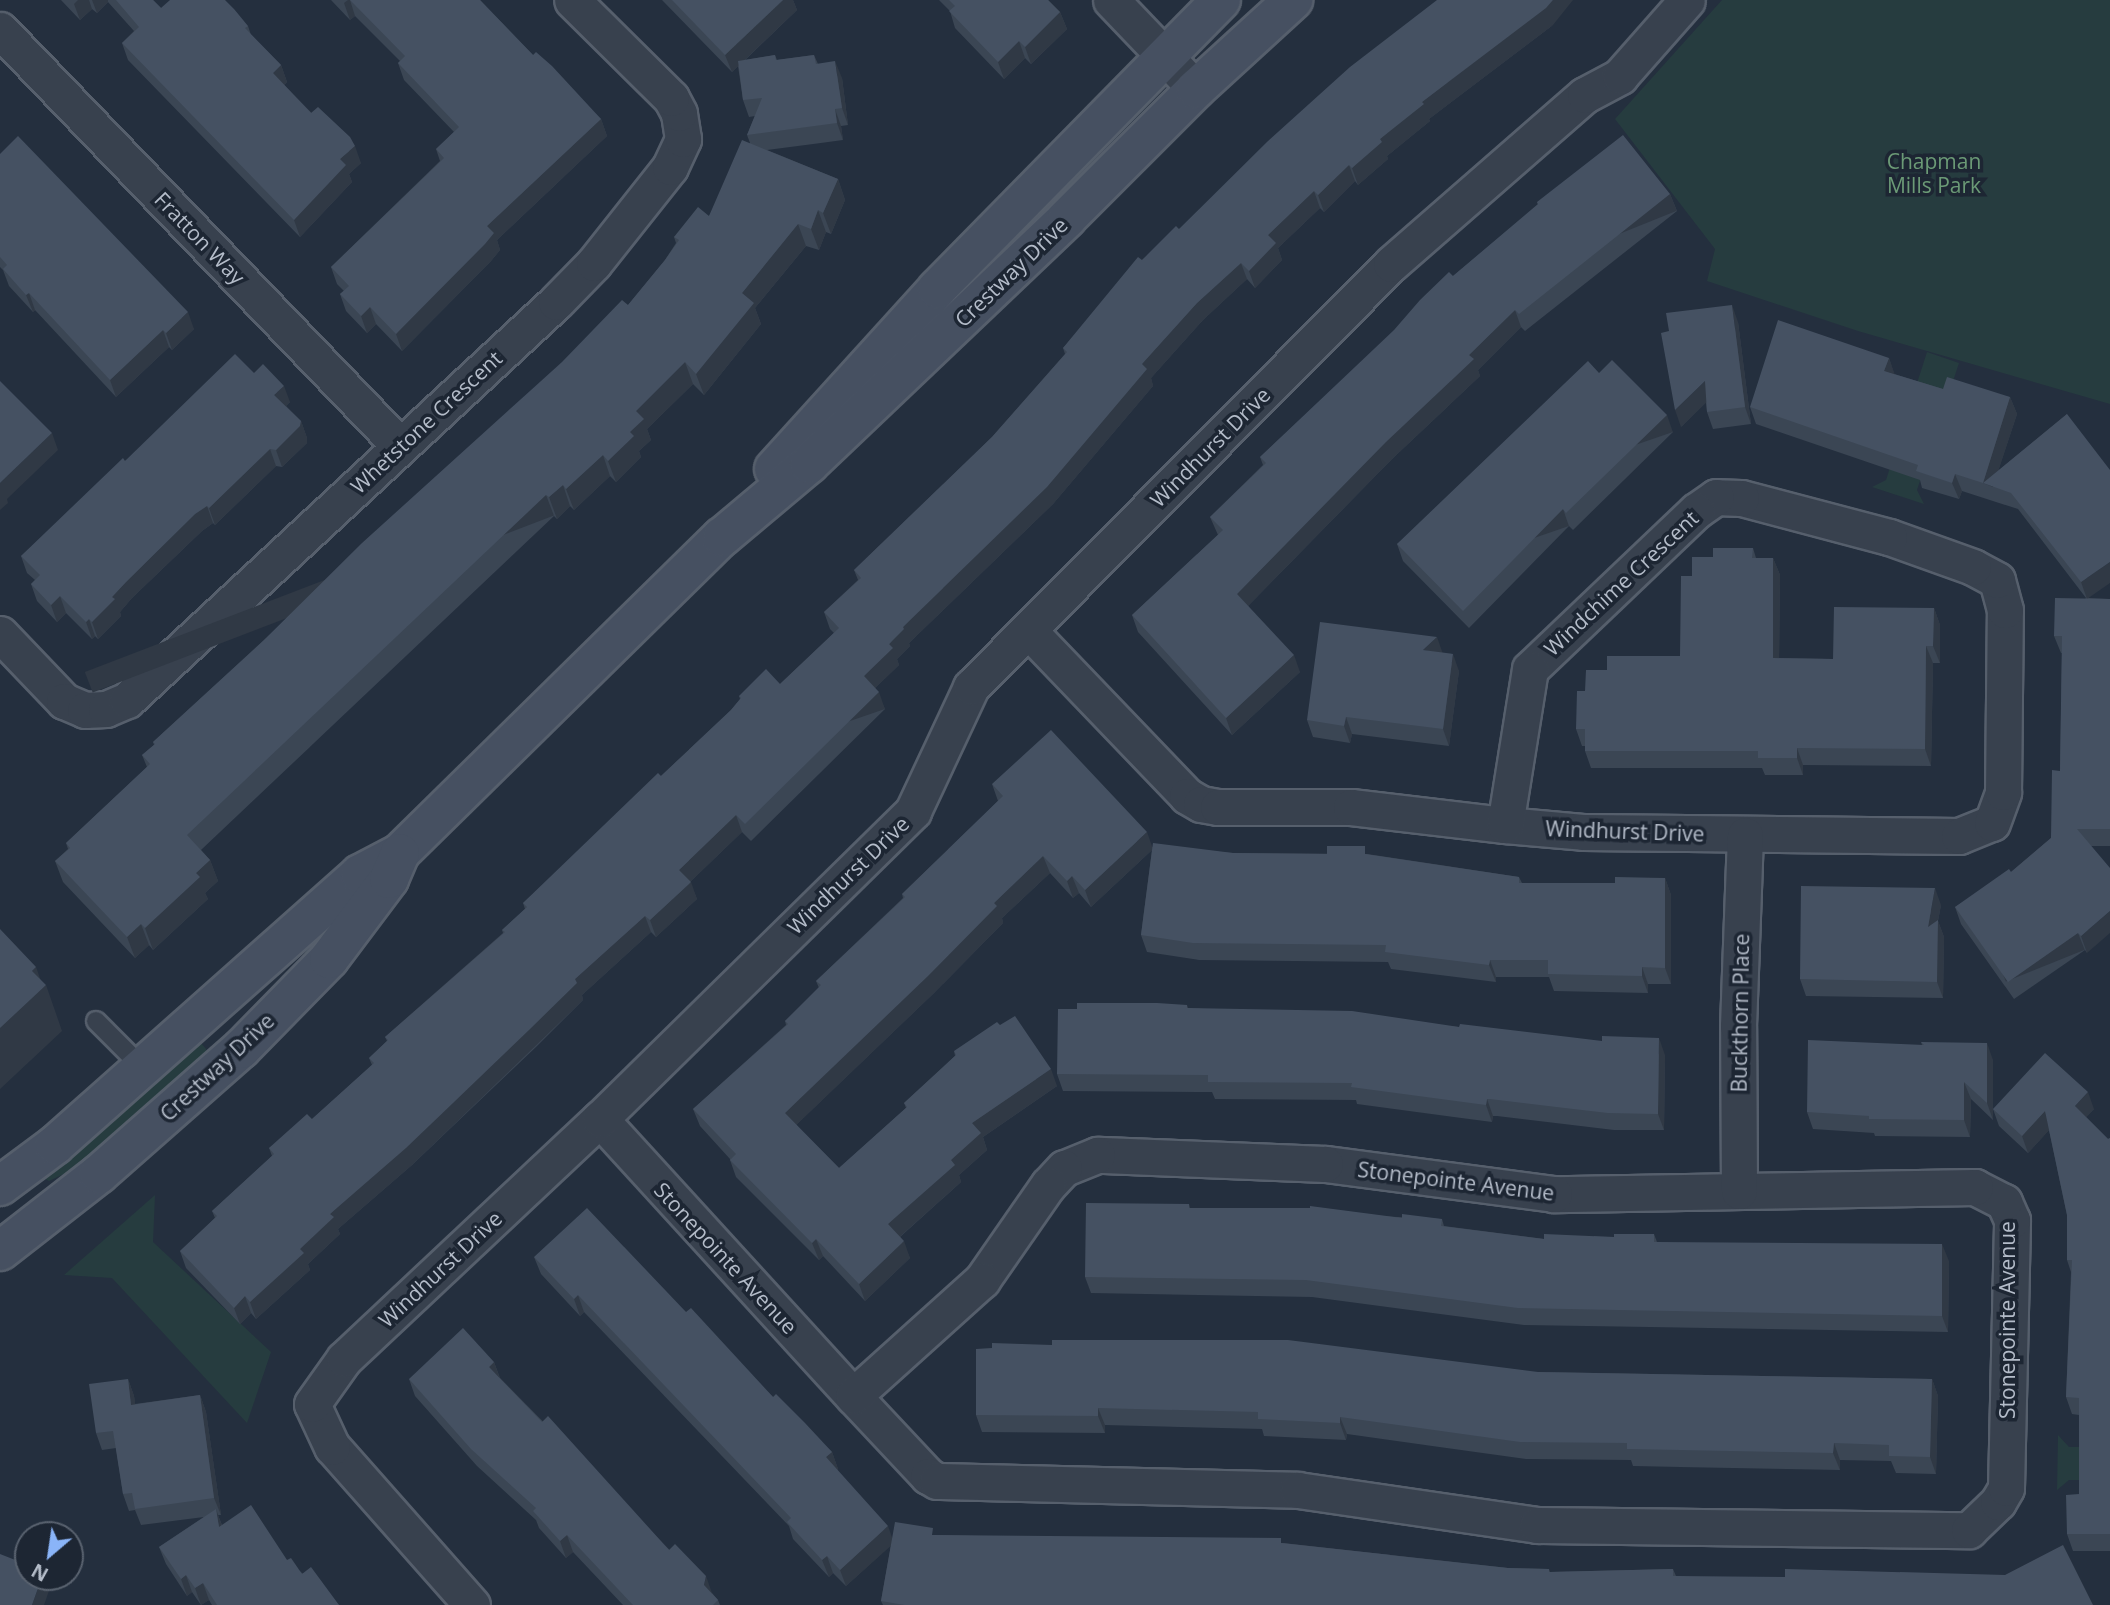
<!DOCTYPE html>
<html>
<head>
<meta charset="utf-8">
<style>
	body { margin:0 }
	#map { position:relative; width:2110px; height:1605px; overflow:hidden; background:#242f3e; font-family:"Open Sans",sans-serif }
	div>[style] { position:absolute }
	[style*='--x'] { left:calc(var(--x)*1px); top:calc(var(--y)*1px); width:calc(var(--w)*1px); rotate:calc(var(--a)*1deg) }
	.green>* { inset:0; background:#263c3f }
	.roads { filter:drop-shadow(2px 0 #565f6c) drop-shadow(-2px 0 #565f6c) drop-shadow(0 2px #565f6c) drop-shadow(0 -2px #565f6c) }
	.lane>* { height:18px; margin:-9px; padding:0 9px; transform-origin:9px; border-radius:9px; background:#38414e }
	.street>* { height:35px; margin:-17.5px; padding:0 17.5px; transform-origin:17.5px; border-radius:17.5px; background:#38414e }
	.secondary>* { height:38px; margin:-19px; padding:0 19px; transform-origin:19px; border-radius:19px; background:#465061 }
	.wall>* { inset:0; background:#3b4654 }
	.shaded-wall>* { inset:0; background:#303945; transform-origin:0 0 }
	.building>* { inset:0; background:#455162 }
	span { translate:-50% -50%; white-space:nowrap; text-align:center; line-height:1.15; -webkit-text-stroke:7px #1d2633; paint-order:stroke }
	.park-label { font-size:21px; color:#6b9a76 }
	.street-label { font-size:21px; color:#b4bcc9 }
	.north { position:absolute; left:14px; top:1521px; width:70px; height:70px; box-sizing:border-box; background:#1d2633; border:2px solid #59626f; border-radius:50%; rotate:209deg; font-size:19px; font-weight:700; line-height:28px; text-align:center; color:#b4bcc9 }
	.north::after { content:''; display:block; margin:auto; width:24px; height:32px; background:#8ab4f8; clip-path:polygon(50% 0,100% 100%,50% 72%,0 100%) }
</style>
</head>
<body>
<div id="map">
	<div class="green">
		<div style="clip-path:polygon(1722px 0,2110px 0,2110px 404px,1858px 331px,1707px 281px,1715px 249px,1615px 119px)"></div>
		<div style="clip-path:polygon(1927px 352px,1959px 363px,1917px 490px,1924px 504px,1872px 487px,1886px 480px)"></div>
		<div style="clip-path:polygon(201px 1043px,206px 1049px,206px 1059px,98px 1158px,49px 1181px,40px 1176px,190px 1047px)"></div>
		<div style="clip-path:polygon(155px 1195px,153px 1242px,271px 1352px,247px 1423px,112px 1278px,64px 1275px)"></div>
		<div style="clip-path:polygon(2058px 1435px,2069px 1447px,2110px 1447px,2110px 1480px,2069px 1480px,2057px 1490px)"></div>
	</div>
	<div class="roads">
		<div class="lane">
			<div style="--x:96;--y:1021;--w:66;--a:45"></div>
		</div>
		<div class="street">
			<div style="--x:1111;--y:0;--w:123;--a:46.3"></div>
			<div style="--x:0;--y:30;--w:577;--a:46.12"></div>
			<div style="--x:1028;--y:630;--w:230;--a:46.2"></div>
			<div style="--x:1187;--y:796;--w:16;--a:30"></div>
			<div style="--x:1201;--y:804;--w:17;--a:10"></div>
			<div style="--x:1218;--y:807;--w:133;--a:0"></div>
			<div style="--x:1351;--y:807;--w:155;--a:6.7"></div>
			<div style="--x:1505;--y:825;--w:78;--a:5.1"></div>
			<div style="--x:1583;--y:832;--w:376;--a:0.6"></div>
			<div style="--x:1959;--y:836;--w:35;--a:-22"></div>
			<div style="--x:1992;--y:823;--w:33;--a:-70"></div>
			<div style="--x:2003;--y:792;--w:182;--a:-89.4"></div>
			<div style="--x:2005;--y:610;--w:31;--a:-105"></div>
			<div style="--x:1997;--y:580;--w:27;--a:-152"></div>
			<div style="--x:1973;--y:567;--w:89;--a:-160.3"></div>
			<div style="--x:1889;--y:537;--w:153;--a:-165.2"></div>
			<div style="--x:1741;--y:498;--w:25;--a:-178"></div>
			<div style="--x:1716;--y:497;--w:24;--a:145"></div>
			<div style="--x:1696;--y:511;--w:229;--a:136.4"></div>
			<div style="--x:1530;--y:669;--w:158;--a:99.1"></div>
			<div style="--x:0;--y:634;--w:93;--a:46.3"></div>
			<div style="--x:64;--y:701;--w:23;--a:23"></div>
			<div style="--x:85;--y:710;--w:21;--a:-3"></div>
			<div style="--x:106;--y:709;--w:23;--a:-23"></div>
			<div style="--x:127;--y:700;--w:585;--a:-42.85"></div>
			<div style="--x:556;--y:302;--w:54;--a:-45.7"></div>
			<div style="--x:594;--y:263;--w:122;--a:-51.6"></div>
			<div style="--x:670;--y:167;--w:31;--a:-65"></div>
			<div style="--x:683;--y:139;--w:26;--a:-99"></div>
			<div style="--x:679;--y:113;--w:17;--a:-118"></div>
			<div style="--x:671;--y:98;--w:139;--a:-135.3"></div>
			<div style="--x:600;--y:1119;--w:375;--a:47.6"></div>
			<div style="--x:853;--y:1396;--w:110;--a:46.8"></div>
			<div style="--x:928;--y:1476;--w:10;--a:29"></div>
			<div style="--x:937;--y:1481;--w:361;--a:1.4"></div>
			<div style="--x:1298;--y:1490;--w:242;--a:8.3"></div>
			<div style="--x:1537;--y:1525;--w:432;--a:0.7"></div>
			<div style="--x:1969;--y:1530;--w:40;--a:-44"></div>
			<div style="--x:1998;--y:1502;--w:16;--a:-60"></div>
			<div style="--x:2006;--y:1488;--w:268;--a:-88.7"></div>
			<div style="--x:2012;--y:1220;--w:20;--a:-114"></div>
			<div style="--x:2004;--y:1202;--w:33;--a:-153"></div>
			<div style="--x:1975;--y:1187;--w:421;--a:179"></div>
			<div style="--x:1554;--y:1194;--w:231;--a:-172.5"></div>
			<div style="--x:1325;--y:1164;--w:228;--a:-177.7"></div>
			<div style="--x:1097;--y:1155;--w:35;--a:158"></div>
			<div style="--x:1064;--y:1168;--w:23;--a:133"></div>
			<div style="--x:1048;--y:1185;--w:116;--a:124.8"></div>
			<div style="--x:982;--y:1280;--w:173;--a:138"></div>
			<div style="--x:1739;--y:1191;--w:165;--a:-90.3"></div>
			<div style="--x:1738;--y:1026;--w:191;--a:-87.9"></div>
			<div style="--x:472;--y:1605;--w:211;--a:-131.5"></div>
			<div style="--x:332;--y:1447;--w:47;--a:-114.9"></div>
			<div style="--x:312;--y:1404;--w:55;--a:-54.6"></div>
			<div style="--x:344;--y:1359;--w:351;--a:-43.2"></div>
			<div style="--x:600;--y:1119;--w:439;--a:-44.5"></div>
			<div style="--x:913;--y:811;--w:137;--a:-64.9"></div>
			<div style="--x:971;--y:687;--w:596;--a:-45.2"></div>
			<div style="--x:1391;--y:264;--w:257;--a:-41.1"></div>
			<div style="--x:1585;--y:95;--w:40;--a:-28"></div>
			<div style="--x:1620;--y:76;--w:101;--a:-48.6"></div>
		</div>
		<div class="secondary">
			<div style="--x:774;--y:469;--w:243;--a:-47.8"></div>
			<div style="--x:937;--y:289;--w:405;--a:-45.5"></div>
			<div style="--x:0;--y:1186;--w:69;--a:-36.7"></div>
			<div style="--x:55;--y:1145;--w:408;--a:-41.6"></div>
			<div style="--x:360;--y:874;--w:45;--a:-27.7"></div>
			<div style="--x:400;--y:853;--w:451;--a:-44.5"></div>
			<div style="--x:722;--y:537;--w:114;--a:-40"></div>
			<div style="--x:809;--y:464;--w:356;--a:-43.6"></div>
			<div style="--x:1067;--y:218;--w:182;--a:-45"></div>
			<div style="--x:1196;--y:89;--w:132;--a:-42.5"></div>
			<div style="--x:0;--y:1251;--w:125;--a:-37.9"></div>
			<div style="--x:99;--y:1174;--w:189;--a:-41.4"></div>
			<div style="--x:241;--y:1049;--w:126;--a:-45.6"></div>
			<div style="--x:329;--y:959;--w:100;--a:-53.1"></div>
			<div style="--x:389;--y:879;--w:28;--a:-67"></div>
		</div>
	</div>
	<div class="wall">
		<div style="clip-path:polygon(61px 0,153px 0,161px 8px,248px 26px,251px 35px,281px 65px,287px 82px,284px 85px,361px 163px,349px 174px,352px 182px,300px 237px,128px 60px,122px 43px,134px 31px,108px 2px,97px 13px,92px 9px,80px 20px)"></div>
		<div style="clip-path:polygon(331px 0,480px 0,533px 55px,601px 119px,607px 136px,497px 240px,500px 250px,491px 261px,402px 351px,376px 324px,367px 333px,346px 311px,340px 294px,344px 291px,337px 284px,331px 267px,440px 161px,436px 149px,454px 132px,404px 80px,398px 63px,400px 61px,355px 16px,350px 20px)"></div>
		<div style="clip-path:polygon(662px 0,793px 0,797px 10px,745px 60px,775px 55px,777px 60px,814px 55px,818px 64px,842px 78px,848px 125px,841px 126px,843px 140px,767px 150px,838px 179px,845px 200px,831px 234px,826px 232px,819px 250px,806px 246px,755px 308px,761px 324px,704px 395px,693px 384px,647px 429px,651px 440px,639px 451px,641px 457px,616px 482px,610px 476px,574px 510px,570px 506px,557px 519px,554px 516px,201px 850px,210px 860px,218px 881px,205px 893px,208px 899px,153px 950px,149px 945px,135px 958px,63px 882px,55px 861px,68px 849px,66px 843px,147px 767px,142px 755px,154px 745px,153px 742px,628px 305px,665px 260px,676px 243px,674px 237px,709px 216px,750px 143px,747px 135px,755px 116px,749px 117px,743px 100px,738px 66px,732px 72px)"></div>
		<div style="clip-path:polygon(939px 0,1048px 0,1060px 12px,1067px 29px,1031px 64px,1025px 58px,1004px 79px,955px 28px,950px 11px)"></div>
		<div style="clip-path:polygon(1553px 25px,1429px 119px,1430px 121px,1387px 156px,1388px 159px,1358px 185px,1355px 181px,1324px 212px,1320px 208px,1278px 248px,1282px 260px,1255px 288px,1247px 279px,1203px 320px,1151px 378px,1153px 386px,1053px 504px,909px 643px,910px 646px,897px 659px,899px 665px,875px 688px,885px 709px,751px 841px,742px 832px,690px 882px,697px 899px,656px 937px,651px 932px,582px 995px,583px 1000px,536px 1047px,412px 1165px,338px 1229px,340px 1234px,308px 1264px,310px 1270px,256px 1319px,251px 1313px,240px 1324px,186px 1268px,180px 1251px,215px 1218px,212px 1211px,272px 1156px,269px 1148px,312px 1119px,372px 1065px,369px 1058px,387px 1041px,385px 1037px,503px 933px,502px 930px,525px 909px,523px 903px,661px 776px,731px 710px,740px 699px,739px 696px,780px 684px,834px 633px,830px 629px,824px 612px,858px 580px,854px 570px,992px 437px,1065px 354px,1063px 348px,1142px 260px,1179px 229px)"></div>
		<div style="clip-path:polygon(0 154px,194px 329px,172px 350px,169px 347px,116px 397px,35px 310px,33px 312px,9px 286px,3px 270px,0 267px)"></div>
		<div style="clip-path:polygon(1670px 194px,1677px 211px,1525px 331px,1521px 327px,1478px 370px,1480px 376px,1392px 459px,1248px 606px,1300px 672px,1232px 735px,1138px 632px,1132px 615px,1218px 535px,1210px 517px,1263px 465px,1260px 457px,1453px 276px,1538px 205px,1537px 202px)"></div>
		<div style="clip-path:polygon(1738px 322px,1751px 424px,1713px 429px,1707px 412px,1706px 402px,1681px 427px)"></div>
		<div style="clip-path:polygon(1889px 358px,1894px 374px,1943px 389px,2010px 397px,2017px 414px,1998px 471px,2067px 414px,2089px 598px,2110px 599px,2110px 846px,2091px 846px,2087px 953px,2085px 950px,2014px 999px,1961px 924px,1955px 907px,2011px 872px,2051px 838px,2060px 771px,2062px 653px,2061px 653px,2054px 636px,2086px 598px,2018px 509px,1962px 491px,1959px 499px,1922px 488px,1920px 480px,1756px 424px,1750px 407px)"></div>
		<div style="clip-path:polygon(254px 373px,290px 402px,286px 406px,301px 421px,307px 438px,307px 443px,282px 467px,276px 466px,215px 525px,213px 523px,202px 531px,132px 598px,120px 612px,121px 616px,98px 639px,95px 636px,92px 639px,66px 613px,57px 622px,37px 601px,31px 584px,35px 580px,27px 573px,21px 556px,125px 461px)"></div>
		<div style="clip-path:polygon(1599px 373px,1673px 432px,1573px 530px,1569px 526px,1469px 628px,1403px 561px,1397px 544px)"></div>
		<div style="clip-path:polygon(1753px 548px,1756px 558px,1773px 558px,1780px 575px,1779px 658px,1833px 659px,1934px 608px,1940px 625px,1940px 663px,1933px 663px,1931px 766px,1803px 765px,1803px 775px,1765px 775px,1762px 768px,1591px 768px,1585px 751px,1585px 746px,1582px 746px,1576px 729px,1585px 691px,1607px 670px,1680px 656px,1692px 576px,1713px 557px)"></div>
		<div style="clip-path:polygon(1442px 653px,1459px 671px,1449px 746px,1352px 734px,1350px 743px,1313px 737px,1307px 720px)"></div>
		<div style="clip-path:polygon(992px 784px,1152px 847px,1233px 853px,1367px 854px,1519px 877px,1522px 883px,1615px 883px,1665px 878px,1671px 895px,1671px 984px,1648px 984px,1648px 993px,1554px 991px,1549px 977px,1496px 977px,1496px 982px,1391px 969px,1388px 962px,1199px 960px,1147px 952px,1141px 935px,1152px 850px,1091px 907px,1079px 893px,1073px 898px,1050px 873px,1002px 918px,1003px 923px,934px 993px,796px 1125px,839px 1168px,906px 1108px,904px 1103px,955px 1056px,954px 1051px,1057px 1086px,983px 1137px,987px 1150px,959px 1175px,961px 1182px,900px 1237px,910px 1258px,865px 1301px,823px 1256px,819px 1260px,736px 1177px,730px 1160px,730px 1159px,700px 1126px,693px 1109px,786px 1025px,785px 1021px,819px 988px,816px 981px,903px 898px,902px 894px,998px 801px)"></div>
		<div style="clip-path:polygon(1941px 905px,1938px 921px,1944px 937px,1943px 998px,1806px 996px,1800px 979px)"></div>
		<div style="clip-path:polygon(1187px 1005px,1188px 1008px,1459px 1027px,1665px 1055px,1664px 1130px,1614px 1130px,1497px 1116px,1493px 1116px,1492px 1122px,1357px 1104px,1356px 1100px,1215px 1099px,1212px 1092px,1063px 1091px,1057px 1074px,1077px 1009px)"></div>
		<div style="clip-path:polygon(1921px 1042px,1993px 1060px,1993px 1120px,1971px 1099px,1970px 1137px,1875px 1136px,1874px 1133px,1813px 1129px,1807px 1112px,1922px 1045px)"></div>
		<div style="clip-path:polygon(1993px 1109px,2094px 1109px,2086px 1117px,2108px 1139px,2110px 1138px,2110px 1551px,2073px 1551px,2067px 1534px,2079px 1494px,2079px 1415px,2072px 1414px,2066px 1397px,2071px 1272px,2067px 1260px,2067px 1215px,2049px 1130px,2028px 1153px,1999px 1126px)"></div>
		<div style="clip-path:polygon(1189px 1204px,1190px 1208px,1442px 1219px,1444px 1226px,1544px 1239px,1614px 1237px,1654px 1234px,1657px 1242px,1949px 1261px,1948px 1332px,1524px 1325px,1312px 1297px,1091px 1293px,1085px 1277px)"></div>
		<div style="clip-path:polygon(534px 1257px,686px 1312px,773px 1397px,832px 1452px,838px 1469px,837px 1470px,892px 1539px,935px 1535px,1283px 1543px,1508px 1568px,1549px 1569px,1550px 1572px,1673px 1569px,1676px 1576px,2093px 1605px,883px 1605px,881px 1601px,891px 1545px,846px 1586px,833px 1573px,829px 1577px,793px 1539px,789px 1526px,584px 1312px,580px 1316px,541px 1274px)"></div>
		<div style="clip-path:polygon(494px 1362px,500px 1378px,712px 1593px,718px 1600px,720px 1605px,623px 1605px,573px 1552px,566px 1558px,539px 1528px,536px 1520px,477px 1466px,415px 1396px,409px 1379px)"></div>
		<div style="clip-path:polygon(1538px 1372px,1932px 1379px,1938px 1396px,1936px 1474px,1896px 1473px,1891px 1461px,1840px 1460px,1840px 1470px,1633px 1466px,1631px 1460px,1526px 1459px,1347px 1434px,1346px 1440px,1264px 1436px,1262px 1429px,1105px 1425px,1105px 1433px,982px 1432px,976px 1415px)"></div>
		<div style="clip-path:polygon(128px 1379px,134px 1396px,135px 1404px,200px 1395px,206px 1412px,221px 1515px,218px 1515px,222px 1525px,287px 1560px,339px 1605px,212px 1605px,209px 1600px,201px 1605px,192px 1592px,187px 1596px,166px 1564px,159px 1547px,204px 1517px,141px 1525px,135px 1510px,129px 1511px,123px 1494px,116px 1448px,102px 1450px,96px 1433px)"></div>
	</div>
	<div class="shaded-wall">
		<div style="clip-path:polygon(78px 0,89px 0,92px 9px,80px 20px,74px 4px)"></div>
		<div style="clip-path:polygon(92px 0,108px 0,108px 2px,97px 13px)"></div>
		<div style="clip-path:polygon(348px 0,350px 0,355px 16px,350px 20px,344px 3px)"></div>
		<div style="clip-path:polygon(783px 0,793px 0,797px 10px,732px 72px,725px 55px)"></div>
		<div style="clip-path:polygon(1553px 0,1573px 0,1553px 25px,1429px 119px,1430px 121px,1387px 156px,1388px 159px,1358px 185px,1352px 168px,1380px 139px,1422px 102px)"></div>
		<div style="clip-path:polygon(1060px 12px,1067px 29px,1031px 64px,1025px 47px)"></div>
		<div style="clip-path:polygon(1019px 41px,1025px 58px,1004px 79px,998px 62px)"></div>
		<div style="clip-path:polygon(835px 61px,842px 78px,848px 125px,842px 108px)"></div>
		<div style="clip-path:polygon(281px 65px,287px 82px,279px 90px,273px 73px)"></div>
		<div style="clip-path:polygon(835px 109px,841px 126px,843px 140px,837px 123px)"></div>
		<div style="clip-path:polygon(601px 119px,607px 136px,497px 240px,500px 250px,491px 261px,402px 351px,396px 334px,487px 226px)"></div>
		<div style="clip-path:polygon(355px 146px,361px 163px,349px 174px,352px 182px,300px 237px,294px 220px,340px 159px)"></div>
		<div style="clip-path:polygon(1349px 165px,1355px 181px,1324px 212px,1318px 195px)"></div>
		<div style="clip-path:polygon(838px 179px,845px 200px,831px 234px,823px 213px)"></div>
		<div style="clip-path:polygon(1314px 191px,1320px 208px,1278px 248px,1282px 260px,1255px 288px,1249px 271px,1268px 235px)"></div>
		<div style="left:1670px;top:194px;width:18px;height:193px;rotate:68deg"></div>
		<div style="clip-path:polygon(818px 210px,826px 232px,819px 250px,811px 229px)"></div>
		<div style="clip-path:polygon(798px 224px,806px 246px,755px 308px,761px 324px,704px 395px,696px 374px,742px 293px)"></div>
		<div style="clip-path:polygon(1241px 263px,1247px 279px,1203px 320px,1151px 378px,1153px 386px,1053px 504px,909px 643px,910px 646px,897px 659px,899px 665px,870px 693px,864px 676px,903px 627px,1197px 303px)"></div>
		<div style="clip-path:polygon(29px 293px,35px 310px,33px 312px,26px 295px)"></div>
		<div style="clip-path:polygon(1732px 305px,1738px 322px,1751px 424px,1745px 407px)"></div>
		<div style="clip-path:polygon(370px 307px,376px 324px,367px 333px,361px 316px)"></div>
		<div style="clip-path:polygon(1515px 310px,1521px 327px,1478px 370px,1480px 376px,1392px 459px,1243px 611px,1237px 594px,1469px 355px)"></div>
		<div style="clip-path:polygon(188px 312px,194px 329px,172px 350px,166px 333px)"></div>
		<div style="clip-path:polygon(163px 330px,169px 347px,116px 397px,110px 380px)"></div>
		<div style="clip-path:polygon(1889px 358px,1895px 375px,1884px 371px)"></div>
		<div style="clip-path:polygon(685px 362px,693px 384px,647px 429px,651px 440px,639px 451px,641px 457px,616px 482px,608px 461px,630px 432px,636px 411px)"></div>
		<div style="clip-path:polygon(1705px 381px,1711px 398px,1681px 427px,1675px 410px)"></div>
		<div style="clip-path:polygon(284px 386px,290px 402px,281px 412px,274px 395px)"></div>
		<div style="clip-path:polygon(2010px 397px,2017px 414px,1993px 487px,1983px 483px,1989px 500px,1983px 483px)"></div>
		<div style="left:1667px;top:415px;width:18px;height:141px;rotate:71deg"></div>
		<div style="clip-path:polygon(301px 421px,307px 438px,307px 443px,282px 467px,276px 450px)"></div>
		<div style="clip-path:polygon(52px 433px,58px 450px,7px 499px,8px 503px,0 510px,0 483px)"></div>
		<div style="clip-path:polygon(270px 449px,276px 466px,215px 525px,209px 508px)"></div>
		<div style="clip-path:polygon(603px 455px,610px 476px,574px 510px,566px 489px)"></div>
		<div style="clip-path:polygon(1955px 474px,1962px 491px,1959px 499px,1952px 483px)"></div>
		<div style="clip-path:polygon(563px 485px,570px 506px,557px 519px,549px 497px)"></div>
		<div style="left:546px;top:495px;width:22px;height:494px;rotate:69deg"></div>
		<div style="clip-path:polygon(207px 506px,213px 523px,202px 531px,132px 598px,120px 612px,121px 616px,98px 639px,92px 622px,112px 597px,126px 582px,195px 514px)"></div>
		<div style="left:1563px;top:509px;width:18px;height:143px;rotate:71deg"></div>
		<div style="clip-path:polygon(1773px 558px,1780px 575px,1779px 675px,1773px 658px)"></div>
		<div style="clip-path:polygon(2110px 562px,2110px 583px,2087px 599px,2081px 582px)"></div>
		<div style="clip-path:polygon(60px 596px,66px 613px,57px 622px,51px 605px)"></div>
		<div style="clip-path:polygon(1934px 608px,1940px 625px,1940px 663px,1933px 646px)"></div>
		<div style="clip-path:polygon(89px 619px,95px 636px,92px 639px,86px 622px)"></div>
		<div style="clip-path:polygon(1437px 637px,1443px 654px,1423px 650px)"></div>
		<div style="clip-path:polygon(1926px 646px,1933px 663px,1931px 766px,1925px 749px)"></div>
		<div style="clip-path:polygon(1453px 654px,1459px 671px,1449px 746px,1443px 729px)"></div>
		<div style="clip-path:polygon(1294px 655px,1300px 672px,1232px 735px,1226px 718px)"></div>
		<div style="left:879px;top:692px;width:18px;height:188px;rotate:71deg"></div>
		<div style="clip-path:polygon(1346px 717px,1352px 734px,1350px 743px,1344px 726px)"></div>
		<div style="clip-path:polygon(1797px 748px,1803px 765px,1803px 775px,1797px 758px)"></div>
		<div style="clip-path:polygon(736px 815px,742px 832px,685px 887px,679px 870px)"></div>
		<div style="clip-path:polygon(1147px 832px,1153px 849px,1091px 907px,1085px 890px)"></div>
		<div style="clip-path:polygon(1043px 856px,1050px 873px,1002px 918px,1003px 923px,934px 993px,791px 1130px,785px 1113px,994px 903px)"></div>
		<div style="clip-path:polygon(210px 860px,218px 881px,205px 893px,208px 899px,153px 950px,145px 928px,196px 873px)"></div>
		<div style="clip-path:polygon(1072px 876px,1079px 893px,1073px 898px,1067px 881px)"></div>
		<div style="clip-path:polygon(1665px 878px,1671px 895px,1671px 984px,1665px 968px)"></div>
		<div style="clip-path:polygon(691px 882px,697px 899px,656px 937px,650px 920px)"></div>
		<div style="clip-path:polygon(1935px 888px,1941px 905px,1938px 921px,1944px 937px,1943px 998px,1937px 982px,1928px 927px)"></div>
		<div style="clip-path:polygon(2110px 911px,2110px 933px,2087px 953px,2081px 936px)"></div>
		<div style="clip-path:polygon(645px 916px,651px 932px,582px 995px,583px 1000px,412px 1165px,338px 1229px,340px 1234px,308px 1264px,310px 1270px,256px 1319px,250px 1302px,300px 1249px,330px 1214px,575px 979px)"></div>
		<div style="clip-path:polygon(141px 924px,149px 945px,135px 958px,127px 937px)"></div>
		<div style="left:2078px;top:933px;width:18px;height:85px;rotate:68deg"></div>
		<div style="clip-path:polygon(1490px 960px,1496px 977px,1496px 982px,1489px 965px)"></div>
		<div style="clip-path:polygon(36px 967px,43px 987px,46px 985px,62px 1031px,0 1089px,0 1028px,32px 971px)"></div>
		<div style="clip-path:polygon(1642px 967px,1648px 984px,1648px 993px,1642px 976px)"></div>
		<div style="clip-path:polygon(1659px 1038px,1665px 1055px,1664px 1130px,1658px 1114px)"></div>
		<div style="clip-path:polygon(1987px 1043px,1993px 1060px,1993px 1120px,1987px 1103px)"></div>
		<div style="clip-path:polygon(1051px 1069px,1057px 1086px,983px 1137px,987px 1150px,959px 1175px,961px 1182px,895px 1241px,888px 1224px,951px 1160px,972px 1123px)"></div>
		<div style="clip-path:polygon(1964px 1082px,1971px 1099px,1970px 1137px,1964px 1120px)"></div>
		<div style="clip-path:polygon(2088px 1092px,2094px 1109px,2081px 1123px,2075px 1106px)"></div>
		<div style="clip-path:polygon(1487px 1099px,1493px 1116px,1492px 1122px,1486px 1105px)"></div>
		<div style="clip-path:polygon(2045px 1111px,2051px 1128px,2028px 1153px,2022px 1136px)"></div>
		<div style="clip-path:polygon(816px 1239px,823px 1256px,819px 1260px,812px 1243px)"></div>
		<div style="clip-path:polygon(904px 1241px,910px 1258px,865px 1301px,859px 1284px)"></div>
		<div style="clip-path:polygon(1942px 1244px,1949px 1261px,1948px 1332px,1942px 1316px)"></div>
		<div style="clip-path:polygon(578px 1295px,584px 1312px,580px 1316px,574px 1299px)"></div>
		<div style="clip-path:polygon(245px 1296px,251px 1313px,240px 1324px,234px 1308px)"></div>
		<div style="clip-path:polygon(494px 1362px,500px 1379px,489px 1367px)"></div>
		<div style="clip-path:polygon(128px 1379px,134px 1396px,138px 1422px,131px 1405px)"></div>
		<div style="clip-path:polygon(1932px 1379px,1938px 1396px,1936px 1474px,1930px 1457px)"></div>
		<div style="clip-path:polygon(200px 1395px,206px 1412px,221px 1515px,214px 1498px)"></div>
		<div style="clip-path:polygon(1098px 1408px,1105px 1425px,1105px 1433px,1098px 1416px)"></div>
		<div style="clip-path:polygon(1340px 1417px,1347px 1434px,1346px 1440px,1340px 1423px)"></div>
		<div style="clip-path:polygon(1834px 1443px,1840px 1460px,1840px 1470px,1833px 1453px)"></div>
		<div style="clip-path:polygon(832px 1452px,838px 1469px,833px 1474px,826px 1457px)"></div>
		<div style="clip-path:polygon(216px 1509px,222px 1526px,219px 1527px)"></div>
		<div style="clip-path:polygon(888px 1526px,894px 1543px,846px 1586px,840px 1570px)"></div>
		<div style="clip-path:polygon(567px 1535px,573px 1552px,566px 1558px,560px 1541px)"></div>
		<div style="clip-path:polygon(827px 1556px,833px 1573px,829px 1577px,822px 1560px)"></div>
		<div style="clip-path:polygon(186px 1575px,192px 1592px,187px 1596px,181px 1579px)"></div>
		<div style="clip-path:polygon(706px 1576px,712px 1593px,710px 1602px,704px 1585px)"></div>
		<div style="clip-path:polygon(42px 1577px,46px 1577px,50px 1588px,44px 1605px,32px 1605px)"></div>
		<div style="clip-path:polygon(203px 1583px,209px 1600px,201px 1605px,195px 1588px)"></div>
	</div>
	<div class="building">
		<div style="clip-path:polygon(116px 0,153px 0,161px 8px,170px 0,225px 0,234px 9px,248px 26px,245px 28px,281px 65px,273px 73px,311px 113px,318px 107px,350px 137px,355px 146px,340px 159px,346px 165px,294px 220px,122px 43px,139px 27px)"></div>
		<div style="clip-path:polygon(350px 0,480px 0,533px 55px,536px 52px,552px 66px,601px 119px,487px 226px,494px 233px,485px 244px,396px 334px,370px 307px,361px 316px,340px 294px,349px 286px,331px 267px,444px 158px,436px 149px,459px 127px,398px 63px,405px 56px)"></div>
		<div style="clip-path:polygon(672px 0,783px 0,725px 55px)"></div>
		<div style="clip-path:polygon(949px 0,1048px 0,1060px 12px,1025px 47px,1019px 41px,998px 62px,949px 11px,955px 6px)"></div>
		<div style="clip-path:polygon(1437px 0,1553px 0,1546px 8px,1422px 102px,1424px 104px,1380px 139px,1382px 142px,1352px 168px,1349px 165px,1318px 195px,1314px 191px,1268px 235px,1276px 243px,1249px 271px,1241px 263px,1197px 303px,1142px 364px,1147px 369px,1047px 487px,903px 627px,904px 629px,889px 644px,893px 648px,864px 676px,879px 692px,745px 824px,736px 815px,679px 870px,691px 882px,650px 920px,645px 916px,575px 979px,577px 983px,529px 1030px,406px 1148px,330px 1214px,334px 1217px,300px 1249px,304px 1253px,250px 1302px,245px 1296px,234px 1308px,180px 1251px,217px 1216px,212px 1211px,274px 1154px,269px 1148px,307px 1114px,312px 1119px,374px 1063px,369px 1058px,388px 1040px,385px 1037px,505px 932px,502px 930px,527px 907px,523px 903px,658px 773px,661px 776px,731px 710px,741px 698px,739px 696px,766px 669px,780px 684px,839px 628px,824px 612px,861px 578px,854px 570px,992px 437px,1067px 352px,1063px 348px,1138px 257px,1142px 260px,1176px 226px,1179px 229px,1268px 141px,1350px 67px)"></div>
		<div style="clip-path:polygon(775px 55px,776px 60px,814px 55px,816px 64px,835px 61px,842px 108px,835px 109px,837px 123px,747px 135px,762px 98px,743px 100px,738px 61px)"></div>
		<div style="clip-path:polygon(1623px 135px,1670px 194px,1519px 314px,1515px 310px,1469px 355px,1474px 359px,1386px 442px,1237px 594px,1294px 655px,1226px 718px,1132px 615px,1223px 530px,1210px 517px,1266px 463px,1260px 457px,1394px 330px,1420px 300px,1449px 272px,1453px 276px,1538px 204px,1537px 202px)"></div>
		<div style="clip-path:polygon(18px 136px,188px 312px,166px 333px,163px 330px,110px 380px,29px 293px,26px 295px,3px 269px,7px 265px,0 257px,0 154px)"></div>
		<div style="clip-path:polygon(742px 140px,838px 179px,823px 213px,818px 210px,811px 229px,798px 224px,742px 293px,754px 303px,696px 374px,685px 362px,636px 411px,644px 419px,630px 432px,634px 436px,608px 461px,603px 455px,566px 489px,563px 485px,549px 497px,546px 495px,187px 835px,210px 860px,196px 873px,200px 877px,145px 928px,141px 924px,127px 937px,55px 861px,70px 848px,66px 843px,150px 764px,142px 755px,155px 744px,153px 742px,263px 641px,362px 543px,562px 362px,622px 300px,628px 305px,665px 260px,679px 240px,674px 237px,698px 207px,709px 216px)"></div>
		<div style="clip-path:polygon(1732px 305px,1745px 407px,1707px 412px,1705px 381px,1675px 410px,1661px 333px,1669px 331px,1666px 313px)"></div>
		<div style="clip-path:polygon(1778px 320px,1889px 358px,1884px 371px,1943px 389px,1947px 377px,2010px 397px,1983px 483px,1955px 474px,1952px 483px,1916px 471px,1918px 465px,1750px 407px)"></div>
		<div style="clip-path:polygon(235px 354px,254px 373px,263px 364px,284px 386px,274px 395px,301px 421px,300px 426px,276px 450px,270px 449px,209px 508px,207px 506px,195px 514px,126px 582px,112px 597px,115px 599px,92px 622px,89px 619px,86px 622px,60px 596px,51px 605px,31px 584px,40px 575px,21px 556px,123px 458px,125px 461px)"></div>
		<div style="clip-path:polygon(1612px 360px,1667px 415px,1566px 513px,1563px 509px,1463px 611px,1397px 544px,1588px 361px,1599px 373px)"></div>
		<div style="clip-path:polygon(0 381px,52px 433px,0 483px)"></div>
		<div style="clip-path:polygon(2067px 414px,2110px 470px,2110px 562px,2081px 582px,2011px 493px,1983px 483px)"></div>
		<div style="clip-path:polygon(1713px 548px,1753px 548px,1752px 558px,1773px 558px,1773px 658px,1833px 659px,1834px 607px,1934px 608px,1933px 646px,1926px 646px,1925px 749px,1797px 748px,1797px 758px,1758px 758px,1758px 751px,1585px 751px,1585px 729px,1576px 729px,1577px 691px,1585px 691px,1586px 670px,1607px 670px,1607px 656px,1680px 656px,1681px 576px,1692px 576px,1692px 557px,1713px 557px)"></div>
		<div style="clip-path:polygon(2055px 598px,2110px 599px,2110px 829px,2077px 829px,2110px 868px,2110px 911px,2081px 936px,2078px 933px,2008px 982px,1955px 907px,2009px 869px,2011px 872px,2051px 838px,2052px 770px,2060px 771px,2062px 636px,2054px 636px)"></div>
		<div style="clip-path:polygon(1320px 622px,1437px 637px,1423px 650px,1453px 654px,1443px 729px,1346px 717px,1344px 726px,1307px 720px)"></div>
		<div style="clip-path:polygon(1051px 730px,1147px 832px,1085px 890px,1072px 876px,1067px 881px,1043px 856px,994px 903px,997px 906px,928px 976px,785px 1113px,839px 1168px,907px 1107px,904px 1103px,956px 1055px,954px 1051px,997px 1022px,1000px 1025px,1015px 1016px,1051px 1069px,972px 1123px,981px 1133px,951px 1160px,955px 1165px,888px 1224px,904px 1241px,859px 1284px,816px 1239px,812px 1243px,730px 1160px,736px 1154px,693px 1109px,788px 1024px,785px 1021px,821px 985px,816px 981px,905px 897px,902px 894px,1003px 796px,992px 784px)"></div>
		<div style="clip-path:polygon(1153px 843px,1233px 853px,1327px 854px,1327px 846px,1365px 846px,1365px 854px,1519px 877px,1519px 883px,1615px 883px,1615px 877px,1665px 878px,1665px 968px,1642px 967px,1642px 976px,1548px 974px,1548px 960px,1490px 960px,1489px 965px,1385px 952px,1386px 945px,1193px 943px,1141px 935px)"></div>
		<div style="clip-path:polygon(1801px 886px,1935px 888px,1928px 927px,1938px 920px,1937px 982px,1800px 979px)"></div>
		<div style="clip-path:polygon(0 929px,36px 967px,32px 971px,46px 985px,0 1028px)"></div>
		<div style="clip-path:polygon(1077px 1003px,1157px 1003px,1187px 1005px,1187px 1008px,1352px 1011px,1459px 1027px,1460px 1024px,1602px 1041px,1602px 1036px,1659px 1038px,1658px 1114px,1608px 1113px,1490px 1099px,1487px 1099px,1486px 1105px,1351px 1087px,1352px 1083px,1208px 1082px,1208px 1075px,1057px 1074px,1058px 1009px,1077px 1009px)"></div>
		<div style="clip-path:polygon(1808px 1040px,1924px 1045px,1921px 1042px,1987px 1043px,1987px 1103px,1964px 1082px,1964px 1120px,1869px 1119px,1869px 1116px,1807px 1112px)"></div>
		<div style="clip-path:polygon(2045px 1053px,2088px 1092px,2075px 1106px,2108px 1139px,2110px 1138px,2110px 1534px,2067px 1534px,2066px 1495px,2079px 1494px,2079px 1398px,2066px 1397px,2072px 1260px,2067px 1260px,2067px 1215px,2045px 1111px,2022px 1136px,1993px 1109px)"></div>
		<div style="clip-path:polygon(1086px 1203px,1189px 1204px,1189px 1208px,1310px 1208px,1310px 1206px,1402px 1218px,1402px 1214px,1442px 1219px,1441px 1226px,1544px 1239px,1544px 1234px,1614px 1237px,1614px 1234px,1654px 1234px,1654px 1242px,1942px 1244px,1942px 1316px,1518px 1308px,1306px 1280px,1085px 1277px)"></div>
		<div style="clip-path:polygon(587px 1208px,686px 1312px,691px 1308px,773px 1397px,776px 1394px,805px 1423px,832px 1452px,826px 1457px,888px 1526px,840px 1570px,827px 1556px,822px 1560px,787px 1522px,791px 1518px,578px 1295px,574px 1299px,534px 1257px)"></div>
		<div style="clip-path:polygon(463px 1328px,494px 1362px,489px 1367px,542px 1422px,548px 1416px,669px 1550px,675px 1544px,706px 1576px,704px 1585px,718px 1600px,713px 1605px,633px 1605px,567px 1535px,560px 1541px,533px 1511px,536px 1508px,471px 1449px,409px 1379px)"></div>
		<div style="clip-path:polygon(1052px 1340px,1288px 1340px,1538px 1372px,1932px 1379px,1930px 1457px,1889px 1456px,1889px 1445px,1834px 1443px,1833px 1453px,1627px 1449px,1627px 1443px,1520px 1442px,1340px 1417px,1340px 1423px,1258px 1419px,1258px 1412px,1098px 1408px,1098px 1416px,976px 1415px,976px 1349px,992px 1348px,992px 1343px,1052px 1345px)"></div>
		<div style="clip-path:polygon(128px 1379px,131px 1405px,200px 1395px,214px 1498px,135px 1509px,132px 1493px,123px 1494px,113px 1431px,96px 1433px,89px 1384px)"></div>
		<div style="clip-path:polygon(251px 1505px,287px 1560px,291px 1558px,302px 1574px,311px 1567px,339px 1605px,217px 1605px,203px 1583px,195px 1588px,186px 1575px,181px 1579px,159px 1547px,216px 1509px,219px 1527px)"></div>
		<div style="clip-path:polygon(895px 1522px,933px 1528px,932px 1535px,1281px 1538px,1281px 1543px,1508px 1568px,1549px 1569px,1549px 1572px,1673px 1569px,1673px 1576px,1785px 1577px,1785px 1569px,2005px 1575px,2063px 1545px,2093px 1605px,905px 1605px,881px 1601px)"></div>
		<div style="clip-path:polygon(0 1554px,28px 1565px,28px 1577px,42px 1577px,32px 1605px,0 1605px)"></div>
	</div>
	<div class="park-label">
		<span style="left:1934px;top:173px">Chapman<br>Mills Park</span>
	</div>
	<div class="street-label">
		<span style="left:200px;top:238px;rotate:46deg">Fratton Way</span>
		<span style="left:1011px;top:272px;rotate:-44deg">Crestway Drive</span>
		<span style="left:426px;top:422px;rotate:-43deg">Whetstone Crescent</span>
		<span style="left:1210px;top:447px;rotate:-45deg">Windhurst Drive</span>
		<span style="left:1621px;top:583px;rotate:-43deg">Windchime Crescent</span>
		<span style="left:1625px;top:831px;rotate:2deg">Windhurst Drive</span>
		<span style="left:848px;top:875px;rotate:-44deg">Windhurst Drive</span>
		<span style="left:1740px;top:1013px;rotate:-89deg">Buckthorn Place</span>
		<span style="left:217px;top:1067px;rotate:-43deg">Crestway Drive</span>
		<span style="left:1456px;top:1181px;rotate:7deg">Stonepointe Avenue</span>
		<span style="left:726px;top:1258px;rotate:47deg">Stonepointe Avenue</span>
		<span style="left:440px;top:1269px;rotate:-43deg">Windhurst Drive</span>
		<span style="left:2007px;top:1320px;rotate:-90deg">Stonepointe Avenue</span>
	</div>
	<div class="north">N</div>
</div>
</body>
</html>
